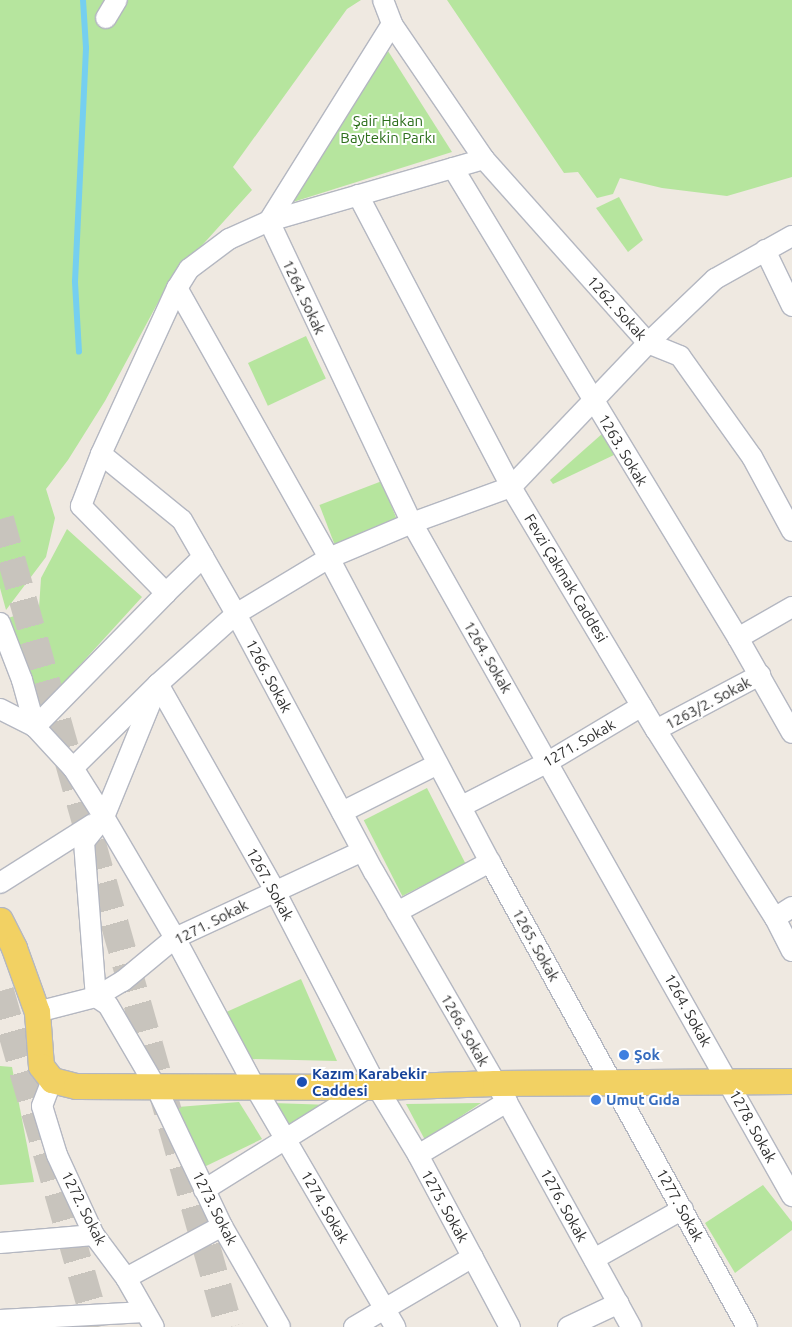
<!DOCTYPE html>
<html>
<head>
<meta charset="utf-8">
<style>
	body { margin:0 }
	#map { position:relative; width:792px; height:1327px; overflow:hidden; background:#efe9e1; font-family:Ubuntu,sans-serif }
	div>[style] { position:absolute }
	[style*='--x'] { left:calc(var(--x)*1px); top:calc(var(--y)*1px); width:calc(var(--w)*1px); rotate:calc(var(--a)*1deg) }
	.green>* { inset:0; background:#b6e59e; transform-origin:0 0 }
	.stream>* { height:5.5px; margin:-2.75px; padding:0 2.75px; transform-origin:2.75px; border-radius:2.75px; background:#75cff0 }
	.highway-tunnel>* { height:28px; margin-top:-14px; transform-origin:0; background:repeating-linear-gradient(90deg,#c8c4bd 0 28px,transparent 0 42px) }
	.roads { filter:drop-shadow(1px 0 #b4b7c1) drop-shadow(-1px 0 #b4b7c1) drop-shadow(0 1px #b4b7c1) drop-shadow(0 -1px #b4b7c1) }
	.minor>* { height:20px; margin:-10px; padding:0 10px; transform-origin:10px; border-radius:10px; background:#fff }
	.major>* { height:25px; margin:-12.5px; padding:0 12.5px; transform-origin:12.5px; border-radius:12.5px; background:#f2d163 }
	.dots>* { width:14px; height:14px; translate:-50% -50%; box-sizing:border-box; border:2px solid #fff; border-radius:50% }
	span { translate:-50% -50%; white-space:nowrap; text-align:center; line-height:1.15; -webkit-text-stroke:4px #fff; paint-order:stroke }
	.park-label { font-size:15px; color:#2c6e1b }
	.street-label { font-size:15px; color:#2e2e2e }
	.shop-label { font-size:15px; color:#366cbe; font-weight:700 }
	.left { translate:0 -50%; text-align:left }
	.transit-label { font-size:15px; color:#164399; font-weight:700 }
</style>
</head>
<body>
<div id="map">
	<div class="green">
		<div style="clip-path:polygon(0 0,361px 0,347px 9px,233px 167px,252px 190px,169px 282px,105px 401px,68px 460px,46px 489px,55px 518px,46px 557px,6px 610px,0 588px)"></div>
		<div style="clip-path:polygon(447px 0,792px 0,792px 177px,727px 196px,662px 188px,620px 178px,613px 194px,597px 198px,578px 172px,564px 173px)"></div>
		<div style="clip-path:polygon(388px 51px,452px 152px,293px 202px)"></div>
		<div style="clip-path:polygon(619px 197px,643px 240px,628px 252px,596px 208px)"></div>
		<div style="left:306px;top:336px;width:47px;height:64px;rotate:65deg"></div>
		<div style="clip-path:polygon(603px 433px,616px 454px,553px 484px,550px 480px)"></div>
		<div style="left:382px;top:481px;width:42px;height:67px;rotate:69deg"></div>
		<div style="clip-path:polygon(67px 529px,142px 597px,60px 687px,35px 696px,8px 618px,39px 608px,41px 578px)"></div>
		<div style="left:427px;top:788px;width:85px;height:71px;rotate:63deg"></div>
		<div style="clip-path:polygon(301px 979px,337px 1061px,249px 1059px,224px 1013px)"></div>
		<div style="clip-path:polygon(0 1066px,12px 1067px,34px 1182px,0 1185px)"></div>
		<div style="clip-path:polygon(239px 1102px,262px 1139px,204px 1167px,178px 1107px)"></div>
		<div style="clip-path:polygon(273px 1103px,331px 1105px,289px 1130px)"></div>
		<div style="clip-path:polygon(481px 1103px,425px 1140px,406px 1104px)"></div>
		<div style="clip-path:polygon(763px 1185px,792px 1222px,792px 1230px,735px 1273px,705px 1223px)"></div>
	</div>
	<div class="stream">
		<div style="--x:79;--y:352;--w:70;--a:-93.3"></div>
		<div style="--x:75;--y:282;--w:234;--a:-87.3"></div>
		<div style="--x:86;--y:48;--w:48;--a:-93.6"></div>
	</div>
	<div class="highway-tunnel">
		<div style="--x:0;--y:519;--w:840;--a:74.18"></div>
		<div style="--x:0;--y:991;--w:350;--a:73.9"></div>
	</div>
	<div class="roads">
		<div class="minor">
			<div style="--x:383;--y:0;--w:26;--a:69"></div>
			<div style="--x:106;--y:18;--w:21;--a:-59"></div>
			<div style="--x:484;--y:159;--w:224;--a:163.9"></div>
			<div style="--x:269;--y:221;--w:44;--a:155.8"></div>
			<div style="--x:229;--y:239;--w:50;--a:143.1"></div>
			<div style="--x:189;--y:269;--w:22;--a:122"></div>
			<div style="--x:177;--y:288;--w:310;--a:60.6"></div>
			<div style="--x:329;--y:558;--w:344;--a:62.1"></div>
			<div style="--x:490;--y:862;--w:531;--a:61.07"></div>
			<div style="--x:453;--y:168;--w:550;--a:58.77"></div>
			<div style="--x:738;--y:638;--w:109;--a:60.4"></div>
			<div style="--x:358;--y:195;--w:330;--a:62.3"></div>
			<div style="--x:511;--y:487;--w:283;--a:59.2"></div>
			<div style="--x:656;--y:730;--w:222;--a:57.7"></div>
			<div style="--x:775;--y:918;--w:37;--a:63"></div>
			<div style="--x:765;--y:250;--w:62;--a:64.3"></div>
			<div style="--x:177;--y:288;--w:183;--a:114.6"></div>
			<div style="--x:101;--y:454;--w:104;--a:39.2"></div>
			<div style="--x:182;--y:520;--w:108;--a:60.1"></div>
			<div style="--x:236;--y:614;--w:293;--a:61.9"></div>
			<div style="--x:374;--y:872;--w:266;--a:60"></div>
			<div style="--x:507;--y:1102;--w:257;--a:61.1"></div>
			<div style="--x:101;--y:454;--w:56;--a:111"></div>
			<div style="--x:81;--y:506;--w:122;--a:45.7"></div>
			<div style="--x:166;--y:593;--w:52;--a:-44.2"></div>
			<div style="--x:792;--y:531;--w:84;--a:-118.4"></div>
			<div style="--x:752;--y:457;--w:124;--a:-125.5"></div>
			<div style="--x:680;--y:356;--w:35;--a:-158"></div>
			<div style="--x:648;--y:343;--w:246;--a:-131.7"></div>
			<div style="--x:484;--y:159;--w:163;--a:-124.3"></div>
			<div style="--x:392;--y:24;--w:232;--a:122"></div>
			<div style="--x:269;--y:221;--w:334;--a:64.7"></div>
			<div style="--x:412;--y:523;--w:773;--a:60.55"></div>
			<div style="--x:0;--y:623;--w:61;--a:68.9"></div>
			<div style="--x:22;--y:680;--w:49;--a:74.5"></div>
			<div style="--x:35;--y:727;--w:56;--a:47.2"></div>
			<div style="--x:73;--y:768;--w:58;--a:57.7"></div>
			<div style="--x:104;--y:817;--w:140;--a:59.6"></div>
			<div style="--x:175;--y:938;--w:169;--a:61.8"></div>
			<div style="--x:255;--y:1087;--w:278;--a:59.7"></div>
			<div style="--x:738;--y:638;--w:62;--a:-29.9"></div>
			<div style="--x:158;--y:684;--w:238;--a:60.5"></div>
			<div style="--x:275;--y:891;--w:221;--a:62.5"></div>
			<div style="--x:377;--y:1087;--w:79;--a:58.9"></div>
			<div style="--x:418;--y:1155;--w:195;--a:61.9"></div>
			<div style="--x:155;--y:692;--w:135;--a:112.2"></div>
			<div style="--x:104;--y:817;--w:32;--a:129"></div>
			<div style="--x:84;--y:842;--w:155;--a:85.6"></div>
			<div style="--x:96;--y:997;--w:14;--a:34"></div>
			<div style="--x:108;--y:1005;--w:95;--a:59.7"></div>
			<div style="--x:156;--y:1087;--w:154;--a:64.6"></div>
			<div style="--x:222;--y:1226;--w:116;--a:60.1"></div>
			<div style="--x:0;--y:709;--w:39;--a:27"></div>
			<div style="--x:35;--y:727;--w:187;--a:-45.6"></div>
			<div style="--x:656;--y:730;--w:118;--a:-27.9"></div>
			<div style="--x:73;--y:768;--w:120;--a:-44.7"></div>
			<div style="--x:158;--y:684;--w:105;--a:-41.9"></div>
			<div style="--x:236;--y:614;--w:109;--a:-31.1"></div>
			<div style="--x:329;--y:558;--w:90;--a:-22.9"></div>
			<div style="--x:412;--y:523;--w:105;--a:-20"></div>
			<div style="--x:511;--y:487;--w:199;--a:-46.4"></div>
			<div style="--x:648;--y:343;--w:93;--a:-43.7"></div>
			<div style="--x:715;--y:279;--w:88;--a:-29.2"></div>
			<div style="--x:462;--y:806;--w:97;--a:-27.1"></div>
			<div style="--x:548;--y:762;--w:109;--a:-30.8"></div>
			<div style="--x:342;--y:812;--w:107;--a:-26.6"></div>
			<div style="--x:0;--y:883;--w:110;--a:-32.4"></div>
			<div style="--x:397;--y:912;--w:106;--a:-28.3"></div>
			<div style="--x:775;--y:918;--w:20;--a:-33"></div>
			<div style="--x:37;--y:1012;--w:61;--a:-14.3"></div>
			<div style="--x:96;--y:997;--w:31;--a:-31"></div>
			<div style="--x:123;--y:981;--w:67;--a:-39.6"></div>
			<div style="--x:175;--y:938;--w:206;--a:-24.9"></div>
			<div style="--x:52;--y:1080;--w:28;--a:111"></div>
			<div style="--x:42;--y:1106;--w:51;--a:73"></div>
			<div style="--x:57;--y:1155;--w:88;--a:65.2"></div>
			<div style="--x:94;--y:1235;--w:54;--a:53.3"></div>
			<div style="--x:126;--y:1278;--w:56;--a:60.3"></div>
			<div style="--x:418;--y:1155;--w:104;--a:-30.8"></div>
			<div style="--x:204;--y:1190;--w:195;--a:-32"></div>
			<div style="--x:0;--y:1243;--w:94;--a:-4.9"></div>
			<div style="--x:594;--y:1259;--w:102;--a:-29.3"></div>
			<div style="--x:126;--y:1278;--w:109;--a:-28.4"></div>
			<div style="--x:0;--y:1320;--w:145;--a:-3.2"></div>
			<div style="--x:354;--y:1327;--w:138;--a:-30.5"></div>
			<div style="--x:568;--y:1327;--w:56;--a:-25.2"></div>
		</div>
		<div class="major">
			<div style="--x:0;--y:920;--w:31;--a:63"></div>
			<div style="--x:14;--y:948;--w:68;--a:70.2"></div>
			<div style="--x:37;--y:1012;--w:54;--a:85.8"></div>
			<div style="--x:41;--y:1066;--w:18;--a:52"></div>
			<div style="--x:52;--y:1080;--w:25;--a:14"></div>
			<div style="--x:76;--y:1086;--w:301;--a:0.2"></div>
			<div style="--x:377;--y:1087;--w:118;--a:-1.9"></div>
			<div style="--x:495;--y:1083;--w:297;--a:-0.4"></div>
		</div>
	</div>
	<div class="dots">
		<div style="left:624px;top:1055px;background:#3f7fe0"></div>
		<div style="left:302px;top:1082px;background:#1a4fb4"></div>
		<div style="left:596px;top:1100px;background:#3f7fe0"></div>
	</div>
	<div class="park-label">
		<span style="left:388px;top:129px">Şair Hakan<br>Baytekin Parkı</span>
	</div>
	<div class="street-label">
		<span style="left:304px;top:297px;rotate:65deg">1264. Sokak</span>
		<span style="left:617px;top:308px;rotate:48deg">1262. Sokak</span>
		<span style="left:623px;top:450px;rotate:59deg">1263. Sokak</span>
		<span style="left:566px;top:578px;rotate:59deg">Fevzi Çakmak Caddesi</span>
		<span style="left:488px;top:657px;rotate:60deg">1264. Sokak</span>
		<span style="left:269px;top:676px;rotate:62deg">1266. Sokak</span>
		<span style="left:708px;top:703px;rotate:-28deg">1263/2. Sokak</span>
		<span style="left:579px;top:743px;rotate:-30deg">1271. Sokak</span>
		<span style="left:270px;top:884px;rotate:61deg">1267. Sokak</span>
		<span style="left:211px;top:922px;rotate:-27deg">1271. Sokak</span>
		<span style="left:536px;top:945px;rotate:61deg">1265. Sokak</span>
		<span style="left:688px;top:1010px;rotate:61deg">1264. Sokak</span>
		<span style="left:465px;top:1030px;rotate:60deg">1266. Sokak</span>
		<span style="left:753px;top:1126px;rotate:61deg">1278. Sokak</span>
		<span style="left:564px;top:1205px;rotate:61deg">1276. Sokak</span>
		<span style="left:680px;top:1205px;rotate:61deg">1277. Sokak</span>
		<span style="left:445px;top:1206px;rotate:61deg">1275. Sokak</span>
		<span style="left:325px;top:1207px;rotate:60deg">1274. Sokak</span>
		<span style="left:84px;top:1208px;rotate:63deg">1272. Sokak</span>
		<span style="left:215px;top:1208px;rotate:63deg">1273. Sokak</span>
	</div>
	<div class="shop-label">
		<span class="left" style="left:634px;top:1055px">Şok</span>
		<span class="left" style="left:606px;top:1100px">Umut Gıda</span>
	</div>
	<div class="transit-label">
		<span class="left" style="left:312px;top:1082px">Kazım Karabekir<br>Caddesi</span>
	</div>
</div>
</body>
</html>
